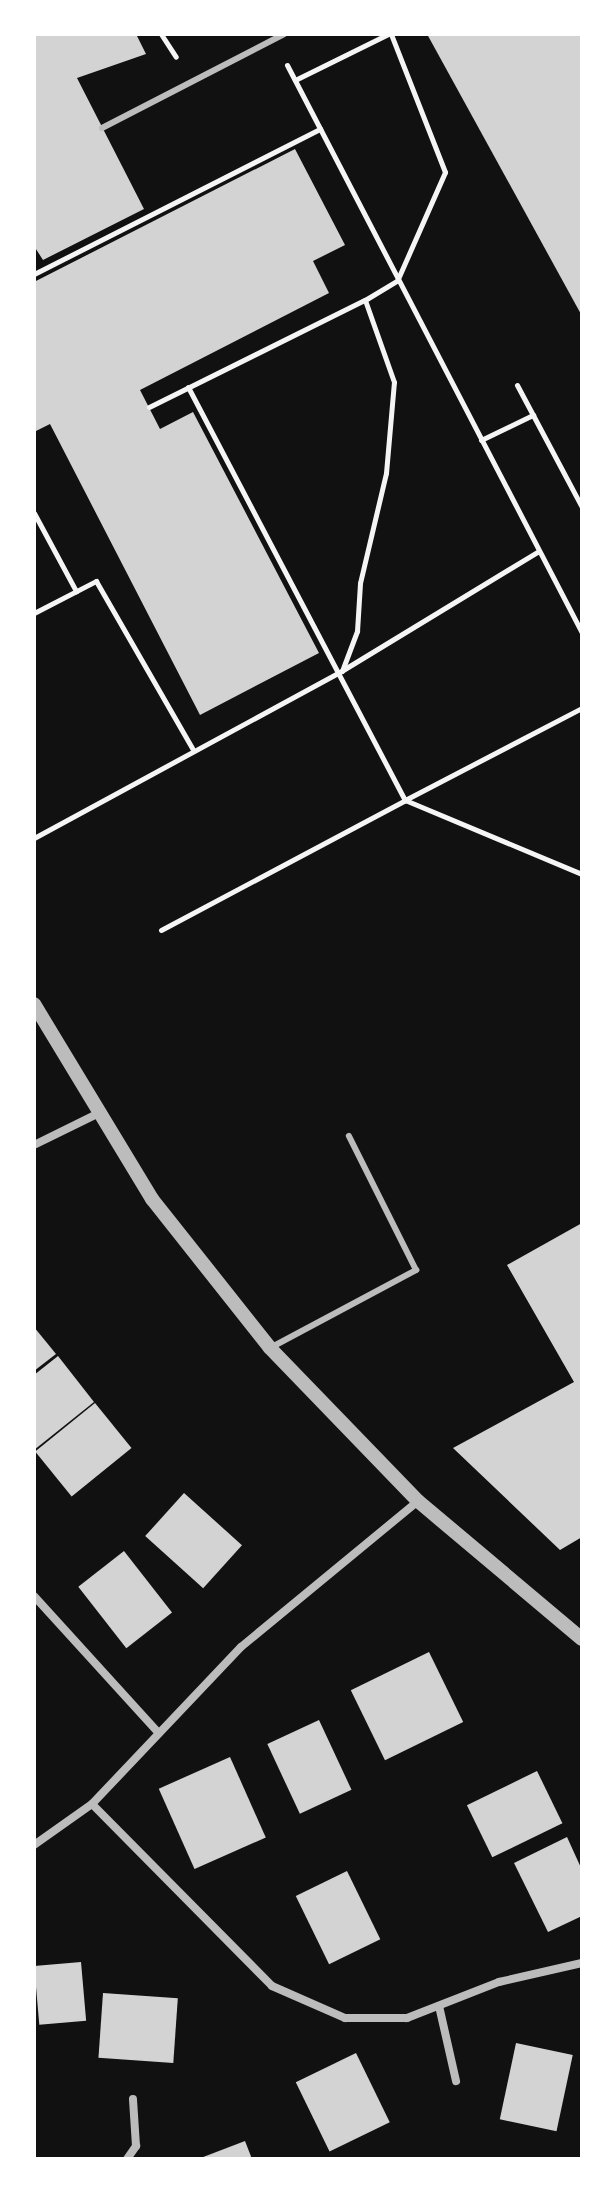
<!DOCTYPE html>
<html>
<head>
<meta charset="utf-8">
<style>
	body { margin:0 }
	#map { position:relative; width:616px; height:2193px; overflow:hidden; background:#111; font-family:Overpass,sans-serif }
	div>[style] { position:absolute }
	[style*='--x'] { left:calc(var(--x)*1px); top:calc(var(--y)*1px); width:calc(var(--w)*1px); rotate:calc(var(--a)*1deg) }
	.building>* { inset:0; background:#d3d3d3; transform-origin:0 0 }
	.path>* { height:5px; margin:-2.5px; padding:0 2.5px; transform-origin:2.5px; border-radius:2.5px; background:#f5f5f5 }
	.service>* { height:6px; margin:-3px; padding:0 3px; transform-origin:3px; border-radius:3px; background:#bcbcbc }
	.minor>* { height:8px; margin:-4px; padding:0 4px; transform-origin:4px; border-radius:4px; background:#bcbcbc }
	.tertiary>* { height:14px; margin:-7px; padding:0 7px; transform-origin:7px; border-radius:7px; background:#bcbcbc }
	span { translate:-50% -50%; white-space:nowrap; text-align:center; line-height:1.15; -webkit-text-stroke:8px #fff; paint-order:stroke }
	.frame { position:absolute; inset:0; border:36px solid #fff; pointer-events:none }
</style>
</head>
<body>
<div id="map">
	<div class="building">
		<div style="clip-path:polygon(34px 34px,136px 34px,146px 54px,77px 78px,144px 209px,43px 260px,34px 246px)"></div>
		<div style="clip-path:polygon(427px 34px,582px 34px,582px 316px)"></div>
		<div style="clip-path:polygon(295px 149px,345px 245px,313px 261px,329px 293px,140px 390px,160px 429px,193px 412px,319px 653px,200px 715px,50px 424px,34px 432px,34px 282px)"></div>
		<div style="clip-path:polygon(582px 1223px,582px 1537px,560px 1550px,453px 1448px,574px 1382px,507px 1265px)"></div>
		<div style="clip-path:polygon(34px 1327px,56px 1354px,34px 1371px)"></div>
		<div style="clip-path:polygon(58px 1356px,94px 1402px,34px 1450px,34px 1375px)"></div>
		<div style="left:95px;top:1403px;width:58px;height:77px;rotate:51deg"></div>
		<div style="left:184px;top:1493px;width:78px;height:58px;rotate:42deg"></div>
		<div style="left:124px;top:1551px;width:78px;height:58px;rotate:52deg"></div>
		<div style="left:429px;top:1652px;width:78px;height:87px;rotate:64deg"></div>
		<div style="left:319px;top:1720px;width:77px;height:57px;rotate:65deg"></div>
		<div style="left:230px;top:1757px;width:88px;height:78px;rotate:66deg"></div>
		<div style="left:537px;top:1771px;width:58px;height:78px;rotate:64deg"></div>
		<div style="clip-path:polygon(567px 1837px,582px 1870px,582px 1916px,548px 1932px,514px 1863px)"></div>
		<div style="left:347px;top:1871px;width:76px;height:57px;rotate:64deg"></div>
		<div style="left:81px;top:1962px;width:59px;height:47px;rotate:85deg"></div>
		<div style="left:103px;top:1993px;width:75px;height:65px;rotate:4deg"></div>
		<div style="left:516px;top:2043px;width:58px;height:78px;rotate:12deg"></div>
		<div style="left:356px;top:2053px;width:77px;height:67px;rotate:64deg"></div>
		<div style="clip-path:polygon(245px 2141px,252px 2159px,198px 2159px)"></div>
	</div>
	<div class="path">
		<div style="--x:161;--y:34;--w:27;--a:57"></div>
		<div style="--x:287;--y:65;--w:640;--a:62.55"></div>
		<div style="--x:295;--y:80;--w:104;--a:-26.3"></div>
		<div style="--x:34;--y:274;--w:321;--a:-26.9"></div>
		<div style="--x:517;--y:385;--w:138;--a:62"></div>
		<div style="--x:188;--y:387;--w:467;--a:62.3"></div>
		<div style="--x:405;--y:800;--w:199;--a:-27.5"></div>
		<div style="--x:149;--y:407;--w:241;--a:-26.4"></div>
		<div style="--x:481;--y:440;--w:58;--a:-25.7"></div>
		<div style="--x:34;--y:513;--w:89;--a:61.7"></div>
		<div style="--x:34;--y:613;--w:70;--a:-27.3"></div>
		<div style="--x:96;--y:581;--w:193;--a:60.1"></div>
		<div style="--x:343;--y:670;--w:229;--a:-31.3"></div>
		<div style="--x:34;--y:838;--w:350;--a:-28.5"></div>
		<div style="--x:342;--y:671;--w:43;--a:-69.4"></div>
		<div style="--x:357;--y:631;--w:48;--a:-86.4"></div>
		<div style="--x:360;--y:583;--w:113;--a:-76.7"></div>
		<div style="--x:386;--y:473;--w:91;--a:-85"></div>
		<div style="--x:394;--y:382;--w:87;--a:-109.5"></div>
		<div style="--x:365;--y:300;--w:37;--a:-31"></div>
		<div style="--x:397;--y:281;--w:119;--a:-66.2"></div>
		<div style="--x:445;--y:172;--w:148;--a:-111.4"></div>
		<div style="--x:161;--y:930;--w:276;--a:-28"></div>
		<div style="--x:405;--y:800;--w:192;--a:22.7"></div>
	</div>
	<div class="service">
		<div style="--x:102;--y:128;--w:205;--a:-27.3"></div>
		<div style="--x:270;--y:1348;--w:166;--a:-28.1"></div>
		<div style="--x:416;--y:1270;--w:150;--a:-116.6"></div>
	</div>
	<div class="minor">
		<div style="--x:34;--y:1145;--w:70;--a:-26.2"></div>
		<div style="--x:34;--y:1596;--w:183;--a:47.7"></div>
		<div style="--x:92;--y:1804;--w:256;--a:45.3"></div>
		<div style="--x:272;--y:1986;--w:80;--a:23.7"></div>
		<div style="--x:345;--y:2018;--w:62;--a:0"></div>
		<div style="--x:407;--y:2018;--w:99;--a:-21.4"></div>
		<div style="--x:499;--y:1982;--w:85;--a:-12.9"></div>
		<div style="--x:34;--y:1845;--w:71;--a:-35.3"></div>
		<div style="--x:92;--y:1804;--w:216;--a:-46.5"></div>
		<div style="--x:241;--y:1647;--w:229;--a:-39.5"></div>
		<div style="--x:439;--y:2006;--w:77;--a:77.2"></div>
		<div style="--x:127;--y:2159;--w:16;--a:-55"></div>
		<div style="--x:136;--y:2146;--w:47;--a:-93.7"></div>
	</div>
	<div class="tertiary">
		<div style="--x:34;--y:1004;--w:228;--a:58.8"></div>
		<div style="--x:152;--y:1199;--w:190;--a:51.6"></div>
		<div style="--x:270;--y:1348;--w:213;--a:46"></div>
		<div style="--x:418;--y:1501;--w:214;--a:40.1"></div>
	</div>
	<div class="frame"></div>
</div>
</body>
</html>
